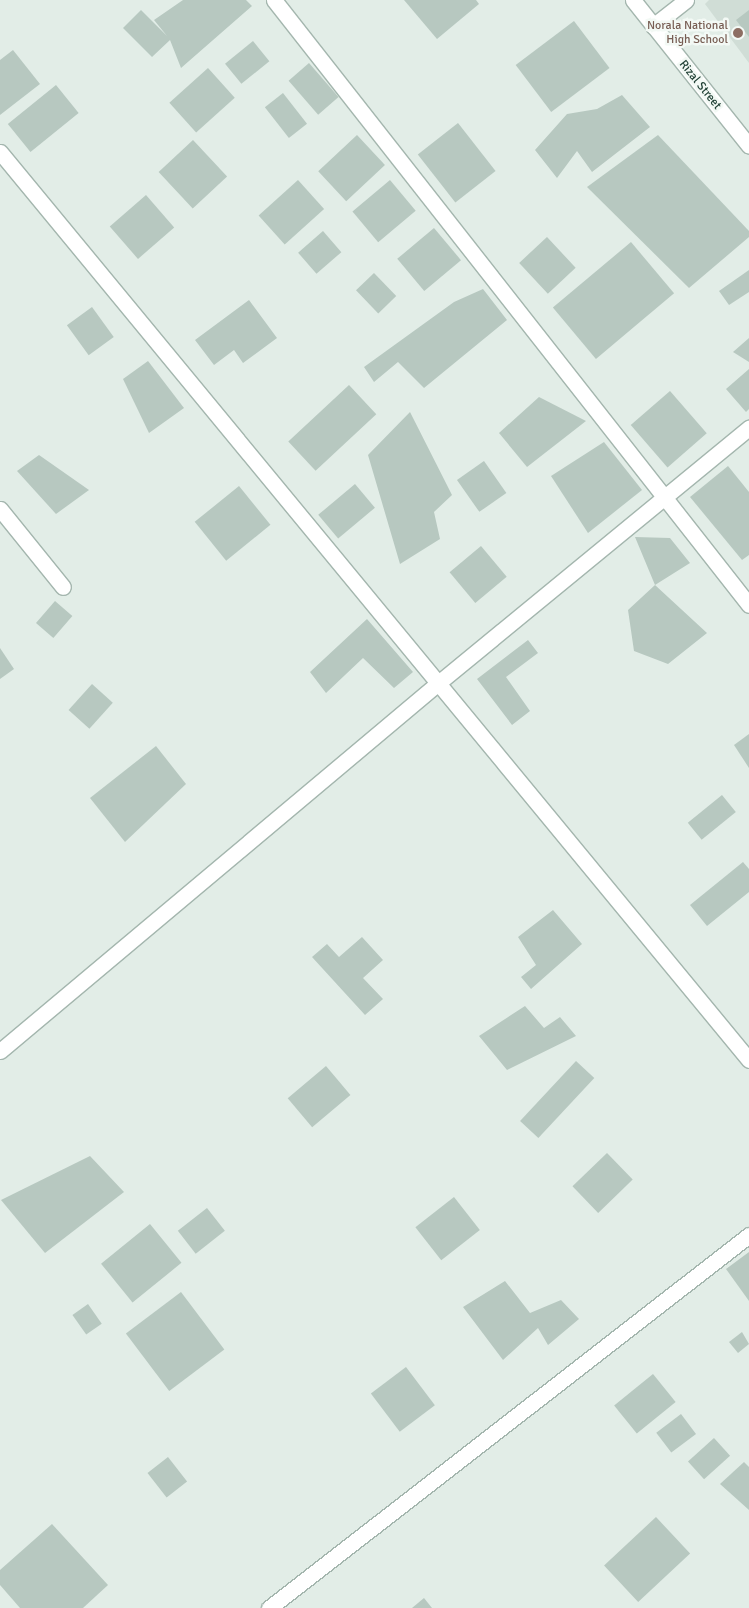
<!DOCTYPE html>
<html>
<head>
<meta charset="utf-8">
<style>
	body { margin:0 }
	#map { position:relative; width:749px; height:1608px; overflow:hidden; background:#e2ede7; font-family:Signika,sans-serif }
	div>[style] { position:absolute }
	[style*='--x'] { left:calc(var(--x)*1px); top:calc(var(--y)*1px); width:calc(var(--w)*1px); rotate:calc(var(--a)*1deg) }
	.built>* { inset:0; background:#d0ddd6 }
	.building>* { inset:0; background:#b7c8c0; transform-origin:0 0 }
	.roads { filter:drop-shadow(1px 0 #a4b6ae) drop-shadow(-1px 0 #a4b6ae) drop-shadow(0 1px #a4b6ae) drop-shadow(0 -1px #a4b6ae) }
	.street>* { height:15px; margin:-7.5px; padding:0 7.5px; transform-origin:7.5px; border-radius:7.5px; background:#fff }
	.secondary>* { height:15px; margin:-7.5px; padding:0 7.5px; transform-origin:7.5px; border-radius:7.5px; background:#fff }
	.dots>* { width:14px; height:14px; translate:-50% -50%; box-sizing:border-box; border:2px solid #f3f9f5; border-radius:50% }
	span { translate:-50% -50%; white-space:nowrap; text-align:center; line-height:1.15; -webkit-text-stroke:5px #f3f9f5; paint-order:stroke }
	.education-label { font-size:12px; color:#785e54 }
	.right { translate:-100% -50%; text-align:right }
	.street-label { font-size:12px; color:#204035 }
</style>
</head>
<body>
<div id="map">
	<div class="built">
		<div style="clip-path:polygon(709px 0,749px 0,749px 63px,705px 4px)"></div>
	</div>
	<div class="building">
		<div style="clip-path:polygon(183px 0,246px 0,252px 6px,181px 68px,170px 40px,152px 57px,123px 28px,141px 10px,167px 36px,154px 20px)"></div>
		<div style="clip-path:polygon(404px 0,476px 0,479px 4px,437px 39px)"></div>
		<div style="clip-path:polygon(749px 10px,749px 37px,736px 20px)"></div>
		<div style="left:574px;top:21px;width:59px;height:73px;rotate:53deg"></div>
		<div style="left:253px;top:41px;width:26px;height:36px;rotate:51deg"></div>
		<div style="clip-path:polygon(13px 50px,40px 84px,0 115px,0 60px)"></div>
		<div style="left:309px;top:63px;width:45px;height:27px;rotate:49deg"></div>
		<div style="left:208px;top:68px;width:40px;height:52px;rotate:48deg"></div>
		<div style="left:56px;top:85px;width:36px;height:62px;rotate:51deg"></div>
		<div style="left:283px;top:93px;width:39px;height:23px;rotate:52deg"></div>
		<div style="clip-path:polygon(622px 95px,650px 127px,592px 172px,577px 151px,557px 178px,535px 150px,567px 114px,597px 109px)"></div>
		<div style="left:458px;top:123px;width:61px;height:51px;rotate:52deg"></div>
		<div style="left:357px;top:135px;width:41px;height:53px;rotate:47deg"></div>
		<div style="clip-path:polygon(658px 135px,749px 231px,749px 237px,689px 288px,587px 187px)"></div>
		<div style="left:193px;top:140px;width:50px;height:47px;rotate:47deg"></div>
		<div style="left:298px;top:180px;width:39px;height:53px;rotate:48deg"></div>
		<div style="left:390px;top:180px;width:40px;height:49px;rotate:50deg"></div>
		<div style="left:146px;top:195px;width:43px;height:48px;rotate:49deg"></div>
		<div style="left:434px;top:228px;width:42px;height:48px;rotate:50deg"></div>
		<div style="left:323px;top:231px;width:28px;height:33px;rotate:49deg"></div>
		<div style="left:547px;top:237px;width:42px;height:38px;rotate:47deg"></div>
		<div style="left:631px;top:242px;width:67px;height:102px;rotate:50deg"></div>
		<div style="clip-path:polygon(749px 270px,749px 292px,729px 305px,719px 291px)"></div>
		<div style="left:374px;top:273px;width:32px;height:25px;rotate:46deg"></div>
		<div style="clip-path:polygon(483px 289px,507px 320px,424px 388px,398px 362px,374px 382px,364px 367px,454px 302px)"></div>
		<div style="clip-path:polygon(249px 300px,277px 338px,243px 363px,234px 350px,214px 365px,195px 340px)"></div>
		<div style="left:92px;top:307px;width:37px;height:31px;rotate:54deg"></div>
		<div style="clip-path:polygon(749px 338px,749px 362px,733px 352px)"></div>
		<div style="clip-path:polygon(148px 361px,184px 408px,149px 433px,123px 379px)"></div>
		<div style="clip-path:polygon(749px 369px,749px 409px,746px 412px,726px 389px)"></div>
		<div style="left:349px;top:385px;width:40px;height:83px;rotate:47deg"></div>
		<div style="left:670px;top:391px;width:56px;height:52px;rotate:49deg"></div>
		<div style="clip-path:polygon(539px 397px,586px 421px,527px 467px,499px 433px)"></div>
		<div style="clip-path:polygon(410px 412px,452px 495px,434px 512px,440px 539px,400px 564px,368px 455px)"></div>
		<div style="clip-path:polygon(604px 442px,642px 490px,588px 533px,551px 476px)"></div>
		<div style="clip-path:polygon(39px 455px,89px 490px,56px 514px,17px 471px)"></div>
		<div style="left:484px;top:461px;width:39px;height:33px;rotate:55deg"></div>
		<div style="clip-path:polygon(728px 466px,749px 492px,749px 555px,742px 560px,690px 497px)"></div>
		<div style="left:355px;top:484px;width:31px;height:48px;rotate:50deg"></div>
		<div style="left:239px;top:486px;width:50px;height:57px;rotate:51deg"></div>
		<div style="clip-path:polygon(635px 537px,670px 538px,690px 563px,655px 585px,707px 633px,668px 664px,634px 651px,628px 610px,655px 585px)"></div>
		<div style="left:481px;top:546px;width:40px;height:41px;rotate:50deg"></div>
		<div style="left:55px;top:601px;width:23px;height:29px;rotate:41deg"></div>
		<div style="clip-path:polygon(367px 619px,413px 672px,394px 688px,363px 658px,326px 693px,310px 672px)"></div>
		<div style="clip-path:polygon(528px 640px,538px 653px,506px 677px,530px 711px,512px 725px,477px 679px)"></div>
		<div style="clip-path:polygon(0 648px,14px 669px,0 679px)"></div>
		<div style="left:92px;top:684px;width:28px;height:35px;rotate:42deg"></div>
		<div style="clip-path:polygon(749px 734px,749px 768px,734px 745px)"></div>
		<div style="clip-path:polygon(156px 746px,186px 784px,125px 842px,90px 798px)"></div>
		<div style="left:722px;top:795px;width:22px;height:44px;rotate:51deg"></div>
		<div style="clip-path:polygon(743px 862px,749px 869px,749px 892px,707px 926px,690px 905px)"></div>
		<div style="clip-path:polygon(553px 910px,582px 944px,531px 989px,521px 977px,536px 965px,518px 937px)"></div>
		<div style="clip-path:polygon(362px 937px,383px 960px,363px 978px,383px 999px,365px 1015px,312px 957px,327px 944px,339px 957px)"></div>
		<div style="clip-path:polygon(525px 1006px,544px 1028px,560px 1017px,576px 1036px,507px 1070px,479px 1036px)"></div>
		<div style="left:576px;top:1061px;width:25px;height:82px;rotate:43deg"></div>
		<div style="left:326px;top:1066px;width:38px;height:50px;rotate:50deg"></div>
		<div style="left:607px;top:1153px;width:37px;height:48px;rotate:46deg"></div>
		<div style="clip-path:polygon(90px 1156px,124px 1192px,45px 1253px,1px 1200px)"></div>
		<div style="left:454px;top:1197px;width:42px;height:49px;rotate:52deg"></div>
		<div style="left:207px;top:1208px;width:29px;height:37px;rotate:52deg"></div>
		<div style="left:150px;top:1224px;width:50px;height:63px;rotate:51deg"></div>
		<div style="clip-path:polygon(749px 1252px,749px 1301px,726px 1269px)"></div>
		<div style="clip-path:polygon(505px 1281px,530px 1313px,561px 1300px,579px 1319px,548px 1345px,538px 1328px,503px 1360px,463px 1307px)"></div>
		<div style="left:181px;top:1292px;width:72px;height:69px;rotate:53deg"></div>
		<div style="left:88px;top:1304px;width:24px;height:19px;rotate:55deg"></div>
		<div style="clip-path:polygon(742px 1332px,749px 1344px,738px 1353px,729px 1342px)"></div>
		<div style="left:406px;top:1367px;width:48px;height:44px;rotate:53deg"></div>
		<div style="left:653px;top:1374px;width:36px;height:50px;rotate:51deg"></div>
		<div style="left:681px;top:1414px;width:25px;height:31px;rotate:53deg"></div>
		<div style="left:714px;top:1438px;width:24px;height:35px;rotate:48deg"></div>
		<div style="left:168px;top:1457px;width:31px;height:26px;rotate:52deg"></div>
		<div style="clip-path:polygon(744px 1462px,749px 1467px,749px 1510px,720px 1484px)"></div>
		<div style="left:656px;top:1517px;width:50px;height:71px;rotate:47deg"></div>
		<div style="clip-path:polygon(52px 1524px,108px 1585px,83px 1608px,20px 1608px,0 1585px,0 1570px)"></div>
		<div style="clip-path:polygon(424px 1598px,432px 1608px,412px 1608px)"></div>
	</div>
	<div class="roads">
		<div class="street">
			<div style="--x:274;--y:0;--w:769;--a:51.86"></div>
			<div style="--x:653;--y:26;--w:42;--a:-38.2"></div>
			<div style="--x:0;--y:152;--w:1177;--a:50.48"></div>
			<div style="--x:0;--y:509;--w:100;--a:51.1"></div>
			<div style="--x:0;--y:1051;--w:571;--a:-40.02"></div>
			<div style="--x:437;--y:684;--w:404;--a:-39.4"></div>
			<div style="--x:269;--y:1608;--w:608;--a:-37.85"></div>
		</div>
		<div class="secondary">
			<div style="--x:633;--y:0;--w:186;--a:51.5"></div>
		</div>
	</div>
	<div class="dots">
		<div style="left:738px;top:33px;background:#8d6e63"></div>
	</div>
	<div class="education-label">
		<span class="right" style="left:728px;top:33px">Norala National<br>High School</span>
	</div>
	<div class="street-label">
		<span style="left:700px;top:85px;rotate:51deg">Rizal Street</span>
	</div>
</div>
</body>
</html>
